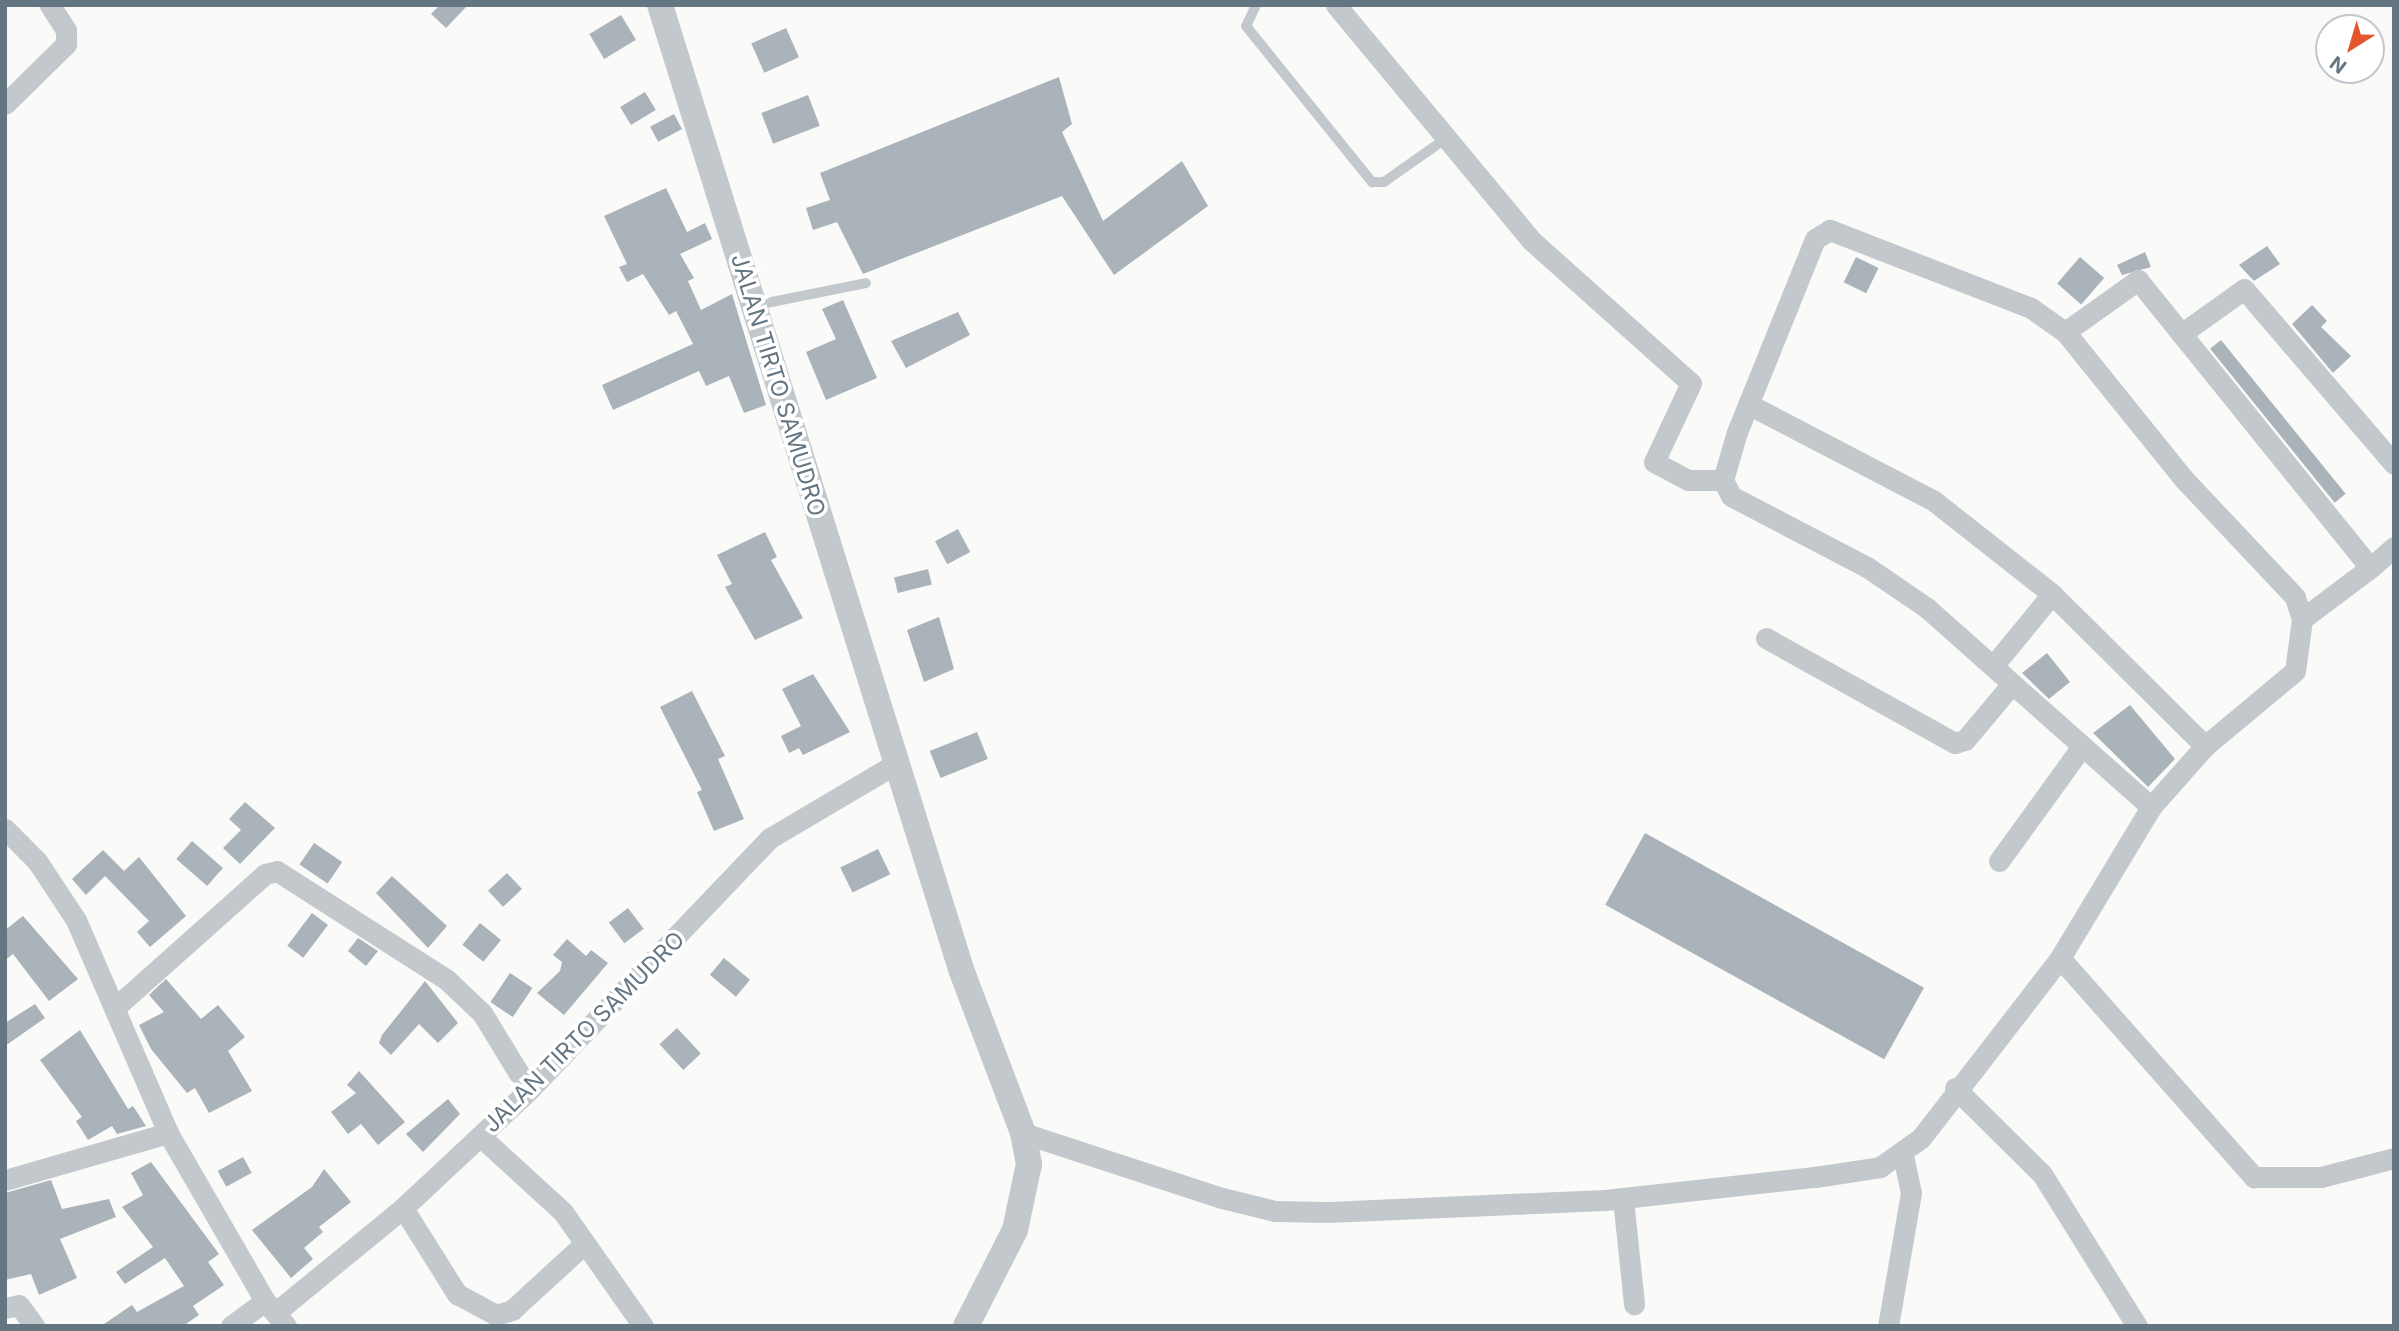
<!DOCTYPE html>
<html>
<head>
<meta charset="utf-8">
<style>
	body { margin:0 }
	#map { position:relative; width:2399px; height:1331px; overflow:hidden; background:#fafaf8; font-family:Inter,sans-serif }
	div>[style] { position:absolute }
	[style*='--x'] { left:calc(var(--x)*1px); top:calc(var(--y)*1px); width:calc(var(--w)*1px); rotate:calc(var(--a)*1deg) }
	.building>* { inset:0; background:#aab3b9; transform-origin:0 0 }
	.service>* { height:10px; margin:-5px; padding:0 5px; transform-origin:5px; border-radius:5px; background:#c3c8cc }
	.minor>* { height:21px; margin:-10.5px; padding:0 10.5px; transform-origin:10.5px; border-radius:10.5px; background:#c3c8cc }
	.tertiary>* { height:26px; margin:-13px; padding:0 13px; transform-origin:13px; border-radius:13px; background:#c3c8cc }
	span { translate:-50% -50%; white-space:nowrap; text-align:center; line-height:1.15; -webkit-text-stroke:7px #fff; paint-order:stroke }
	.street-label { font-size:23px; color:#657683 }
	.frame { position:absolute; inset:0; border:7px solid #657683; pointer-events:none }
	.north { position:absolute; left:2315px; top:14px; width:70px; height:70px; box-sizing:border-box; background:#fff; border:2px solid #c1c8cd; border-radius:50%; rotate:217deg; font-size:19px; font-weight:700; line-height:28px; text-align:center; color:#657683 }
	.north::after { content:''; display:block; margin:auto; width:24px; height:32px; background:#e4572e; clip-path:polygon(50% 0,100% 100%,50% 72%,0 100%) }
</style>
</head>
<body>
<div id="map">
	<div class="building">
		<div style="clip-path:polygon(440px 5px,468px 5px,446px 28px,431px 14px)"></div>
		<div style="left:621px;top:15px;width:29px;height:37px;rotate:59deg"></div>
		<div style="left:786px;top:28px;width:32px;height:38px;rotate:66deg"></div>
		<div style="clip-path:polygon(1059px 77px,1072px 124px,1062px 132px,1103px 221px,1182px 161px,1208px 206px,1114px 275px,1062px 196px,863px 274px,837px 222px,813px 230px,806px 208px,830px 200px,820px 173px)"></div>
		<div style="left:645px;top:92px;width:21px;height:29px;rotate:59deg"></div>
		<div style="left:808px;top:95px;width:33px;height:50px;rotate:69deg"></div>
		<div style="left:674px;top:114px;width:17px;height:27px;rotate:62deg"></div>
		<div style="clip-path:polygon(666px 188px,687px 232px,705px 223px,712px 239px,680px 254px,694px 278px,688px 281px,701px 310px,732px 294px,766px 405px,744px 413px,729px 376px,706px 386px,699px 371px,613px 410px,602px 385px,693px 344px,676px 311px,669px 315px,643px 274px,627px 282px,619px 267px,627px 264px,604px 216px)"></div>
		<div style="clip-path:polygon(2267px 246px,2280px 264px,2254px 281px,2239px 265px)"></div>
		<div style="clip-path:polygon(2145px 252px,2151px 267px,2122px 275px,2117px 265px)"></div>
		<div style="left:1856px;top:257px;width:25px;height:28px;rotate:26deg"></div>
		<div style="left:2080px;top:257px;width:32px;height:35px;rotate:41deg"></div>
		<div style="clip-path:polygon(843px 300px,877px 378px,826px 400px,806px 352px,836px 339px,822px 309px)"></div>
		<div style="clip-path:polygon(2312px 305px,2327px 321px,2321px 327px,2351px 356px,2333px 373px,2292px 324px)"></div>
		<div style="clip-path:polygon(958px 312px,970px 335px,906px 368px,891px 341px)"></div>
		<div style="left:2221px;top:340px;width:198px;height:14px;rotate:51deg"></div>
		<div style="left:958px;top:529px;width:26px;height:26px;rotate:62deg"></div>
		<div style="clip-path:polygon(765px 532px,777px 557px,771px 560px,803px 618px,755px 640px,725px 587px,732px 584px,717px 555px)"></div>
		<div style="left:928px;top:569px;width:16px;height:35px;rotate:76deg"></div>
		<div style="clip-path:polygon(939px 617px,954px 669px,924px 682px,907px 630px)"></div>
		<div style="clip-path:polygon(2047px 653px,2070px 682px,2049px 699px,2022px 673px)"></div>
		<div style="clip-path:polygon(813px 674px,850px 732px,803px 755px,799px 748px,789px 753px,781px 736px,801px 726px,782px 689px)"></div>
		<div style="clip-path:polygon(692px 691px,725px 756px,718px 759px,744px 819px,714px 831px,697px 792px,702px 790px,660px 707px)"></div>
		<div style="clip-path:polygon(2130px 705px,2175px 759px,2148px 787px,2093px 733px)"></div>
		<div style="left:977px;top:732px;width:29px;height:51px;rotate:68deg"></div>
		<div style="clip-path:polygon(245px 802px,275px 828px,240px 864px,223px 848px,241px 830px,229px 819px)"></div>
		<div style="left:1645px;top:833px;width:319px;height:82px;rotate:29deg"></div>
		<div style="left:192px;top:841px;width:41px;height:24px;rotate:41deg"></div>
		<div style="left:314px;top:843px;width:34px;height:26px;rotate:34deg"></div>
		<div style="left:878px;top:849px;width:28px;height:42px;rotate:64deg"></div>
		<div style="clip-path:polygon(103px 850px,124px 871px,139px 857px,186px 916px,150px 947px,137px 932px,149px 921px,105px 876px,86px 895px,72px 879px)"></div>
		<div style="left:507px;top:873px;width:22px;height:26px;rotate:47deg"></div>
		<div style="clip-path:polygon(392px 876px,447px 926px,428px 948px,376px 893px)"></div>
		<div style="left:628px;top:908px;width:26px;height:24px;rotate:53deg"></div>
		<div style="left:312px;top:913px;width:20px;height:41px;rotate:37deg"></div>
		<div style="clip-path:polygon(23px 916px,78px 979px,49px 1001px,13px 954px,5px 960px,5px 930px)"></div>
		<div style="left:480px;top:923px;width:27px;height:28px;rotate:39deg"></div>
		<div style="clip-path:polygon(358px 938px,378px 951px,366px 966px,348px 951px)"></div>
		<div style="clip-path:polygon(567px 939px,586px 956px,591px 950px,608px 963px,564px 1015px,537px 993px,560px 971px,562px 962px,553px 955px)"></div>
		<div style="left:724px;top:958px;width:34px;height:22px;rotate:40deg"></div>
		<div style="left:510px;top:973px;width:27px;height:35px;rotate:34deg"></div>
		<div style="clip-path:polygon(166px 979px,201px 1019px,218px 1005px,245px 1037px,228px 1051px,252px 1091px,209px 1113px,195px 1088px,187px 1093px,151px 1049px,139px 1025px,164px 1012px,149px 995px)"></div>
		<div style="clip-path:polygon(425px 981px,458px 1023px,438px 1043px,419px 1024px,391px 1055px,379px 1043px,382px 1035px)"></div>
		<div style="clip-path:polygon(35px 1004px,45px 1018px,5px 1046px,5px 1023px)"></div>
		<div style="left:677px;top:1028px;width:35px;height:24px;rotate:47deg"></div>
		<div style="clip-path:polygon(80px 1030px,128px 1109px,133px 1106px,146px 1126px,117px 1134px,112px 1126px,88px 1140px,76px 1121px,82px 1117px,40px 1060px)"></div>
		<div style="clip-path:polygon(359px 1071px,405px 1122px,378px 1145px,361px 1124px,348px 1134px,331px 1112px,356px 1093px,347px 1085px)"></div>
		<div style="clip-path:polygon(448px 1099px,460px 1114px,423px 1152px,406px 1134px)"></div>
		<div style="left:243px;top:1157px;width:18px;height:29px;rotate:61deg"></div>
		<div style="clip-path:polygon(151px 1162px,219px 1254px,208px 1262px,224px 1285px,193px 1306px,199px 1315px,183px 1326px,101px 1326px,132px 1305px,137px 1312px,184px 1286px,165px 1258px,125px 1284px,116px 1272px,153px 1247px,122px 1207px,143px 1195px,131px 1173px)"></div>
		<div style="clip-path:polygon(324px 1169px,351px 1202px,319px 1227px,323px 1232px,304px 1248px,313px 1259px,291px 1278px,252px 1230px,312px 1187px)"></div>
		<div style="clip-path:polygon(51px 1180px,62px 1209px,109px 1199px,116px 1217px,60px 1239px,77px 1278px,39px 1295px,31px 1274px,5px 1280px,5px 1193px)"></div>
	</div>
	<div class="service">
		<div style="--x:1256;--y:5;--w:23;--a:115"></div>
		<div style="--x:1246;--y:26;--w:201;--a:51.1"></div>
		<div style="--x:1372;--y:182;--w:12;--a:0"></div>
		<div style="--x:1384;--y:182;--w:78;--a:-35.1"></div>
		<div style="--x:756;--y:305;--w:112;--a:-11.3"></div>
	</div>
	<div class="minor">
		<div style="--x:1336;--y:5;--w:307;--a:50.3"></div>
		<div style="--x:1532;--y:241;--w:213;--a:41.8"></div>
		<div style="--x:1691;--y:383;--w:87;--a:115.1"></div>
		<div style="--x:1654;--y:462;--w:38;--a:28"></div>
		<div style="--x:1688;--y:480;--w:35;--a:0"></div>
		<div style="--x:5;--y:104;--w:86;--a:-44.5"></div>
		<div style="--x:66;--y:44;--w:14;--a:-90"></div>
		<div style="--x:66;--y:30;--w:30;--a:-123"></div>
		<div style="--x:2065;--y:332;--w:90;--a:-35.5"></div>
		<div style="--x:2138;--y:280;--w:370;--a:51.1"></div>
		<div style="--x:2370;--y:568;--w:85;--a:143.1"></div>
		<div style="--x:2181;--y:334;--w:77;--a:-35.5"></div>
		<div style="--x:2244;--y:289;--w:230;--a:49.4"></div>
		<div style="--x:1748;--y:404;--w:210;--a:27.5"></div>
		<div style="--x:1934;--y:501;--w:150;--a:38.2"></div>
		<div style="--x:2052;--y:594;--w:93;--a:129.3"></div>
		<div style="--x:2370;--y:568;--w:32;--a:-41"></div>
		<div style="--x:2052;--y:594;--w:216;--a:44.8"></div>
		<div style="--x:1766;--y:638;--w:216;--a:29.1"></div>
		<div style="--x:1955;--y:743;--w:10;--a:-17"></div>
		<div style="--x:1965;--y:740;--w:73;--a:-50"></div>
		<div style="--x:5;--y:829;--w:45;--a:45"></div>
		<div style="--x:37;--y:861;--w:71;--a:56.5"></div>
		<div style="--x:76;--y:920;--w:232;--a:66.6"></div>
		<div style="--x:168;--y:1133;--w:194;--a:60"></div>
		<div style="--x:265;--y:1301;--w:33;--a:50"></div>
		<div style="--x:1999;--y:861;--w:138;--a:-54.1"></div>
		<div style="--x:2060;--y:958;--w:293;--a:48.5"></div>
		<div style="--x:2254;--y:1177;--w:67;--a:0"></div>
		<div style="--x:2321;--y:1177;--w:75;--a:-14.6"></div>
		<div style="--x:118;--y:1005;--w:197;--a:-41.7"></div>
		<div style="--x:265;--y:874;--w:12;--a:-14"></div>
		<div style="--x:277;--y:871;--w:201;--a:32.6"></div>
		<div style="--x:446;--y:979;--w:50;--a:43.4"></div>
		<div style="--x:482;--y:1013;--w:90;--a:58.6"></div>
		<div style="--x:1955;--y:1088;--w:122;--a:44.7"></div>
		<div style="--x:2042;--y:1174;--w:179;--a:58"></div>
		<div style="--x:1023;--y:1133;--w:209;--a:18.1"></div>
		<div style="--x:1222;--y:1198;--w:55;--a:13.8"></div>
		<div style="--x:1275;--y:1211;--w:53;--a:1.1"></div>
		<div style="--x:1328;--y:1212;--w:277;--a:-2.5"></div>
		<div style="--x:1605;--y:1200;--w:211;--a:-6.3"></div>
		<div style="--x:1815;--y:1177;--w:66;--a:-8.7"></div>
		<div style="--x:1880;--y:1167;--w:50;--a:-35.3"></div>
		<div style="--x:1921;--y:1138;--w:227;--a:-52.3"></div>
		<div style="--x:2060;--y:958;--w:176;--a:-58.9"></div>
		<div style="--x:2151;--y:807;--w:81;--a:-48.5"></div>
		<div style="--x:2205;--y:746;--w:117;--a:-39.8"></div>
		<div style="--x:2295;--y:671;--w:52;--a:-82.3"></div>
		<div style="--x:2302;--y:619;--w:23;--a:-108"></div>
		<div style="--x:2295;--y:597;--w:163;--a:-133.3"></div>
		<div style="--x:2183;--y:478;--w:188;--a:-128.9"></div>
		<div style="--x:2065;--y:332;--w:42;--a:-144.8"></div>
		<div style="--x:2031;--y:308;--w:216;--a:-158.8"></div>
		<div style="--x:1830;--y:230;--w:17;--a:149"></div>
		<div style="--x:1815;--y:239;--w:208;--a:112"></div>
		<div style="--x:1737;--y:432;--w:50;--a:106.3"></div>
		<div style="--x:1723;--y:480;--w:18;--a:63"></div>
		<div style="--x:1731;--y:496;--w:153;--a:27.6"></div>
		<div style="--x:1867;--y:567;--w:73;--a:34.3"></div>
		<div style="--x:1927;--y:608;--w:300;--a:41.6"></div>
		<div style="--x:480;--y:1136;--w:113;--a:42.5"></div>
		<div style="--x:563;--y:1212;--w:139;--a:54.9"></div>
		<div style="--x:5;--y:1180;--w:170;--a:-16.1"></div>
		<div style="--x:1623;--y:1199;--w:106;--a:84"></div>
		<div style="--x:403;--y:1208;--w:102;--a:57.9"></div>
		<div style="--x:457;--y:1294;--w:44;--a:28.3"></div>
		<div style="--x:496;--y:1315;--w:17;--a:-17"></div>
		<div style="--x:512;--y:1310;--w:99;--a:-42.5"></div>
		<div style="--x:5;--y:1308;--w:14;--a:-12"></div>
		<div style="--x:19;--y:1305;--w:26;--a:54"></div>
		<div style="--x:276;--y:1312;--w:164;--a:-39.3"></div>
		<div style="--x:403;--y:1208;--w:173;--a:-43.1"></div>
		<div style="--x:529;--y:1090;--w:349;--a:-46.3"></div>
		<div style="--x:770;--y:838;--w:147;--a:-30.6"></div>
		<div style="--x:231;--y:1326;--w:42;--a:-36.3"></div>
		<div style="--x:1888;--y:1326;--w:135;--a:-80.2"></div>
		<div style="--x:1911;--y:1193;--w:39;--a:-102"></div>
	</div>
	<div class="tertiary">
		<div style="--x:660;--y:5;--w:1013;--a:72.66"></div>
		<div style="--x:962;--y:972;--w:172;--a:69.2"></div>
		<div style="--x:1023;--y:1133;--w:32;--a:79"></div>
		<div style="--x:1029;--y:1164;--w:67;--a:102"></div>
		<div style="--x:1015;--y:1230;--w:108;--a:117"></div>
	</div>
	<div class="street-label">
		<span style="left:778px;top:385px;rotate:73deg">JALAN TIRTO SAMUDRO</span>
		<span style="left:584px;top:1032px;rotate:-45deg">JALAN TIRTO SAMUDRO</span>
	</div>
	<div class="frame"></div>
	<div class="north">N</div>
</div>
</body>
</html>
